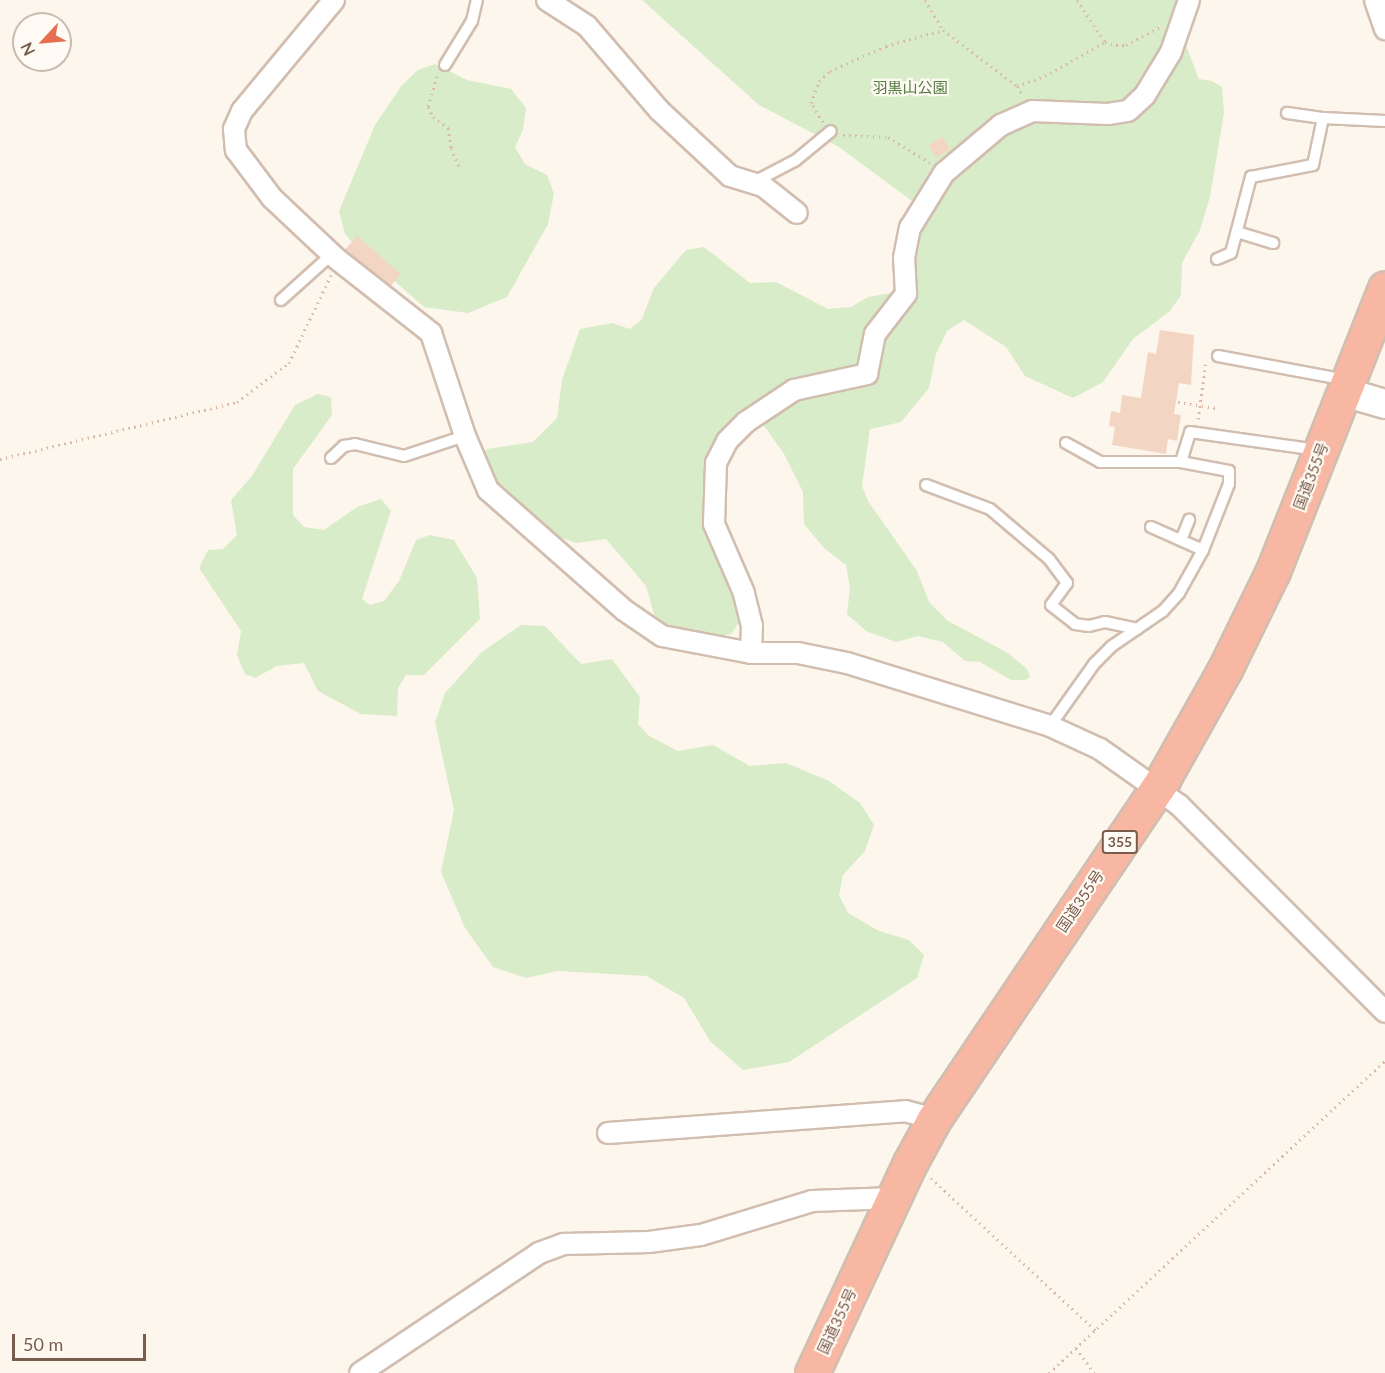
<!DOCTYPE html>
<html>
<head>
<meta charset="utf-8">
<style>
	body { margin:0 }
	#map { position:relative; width:1385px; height:1373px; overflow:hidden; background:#fdf6ec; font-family:Lato,"Noto Sans JP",sans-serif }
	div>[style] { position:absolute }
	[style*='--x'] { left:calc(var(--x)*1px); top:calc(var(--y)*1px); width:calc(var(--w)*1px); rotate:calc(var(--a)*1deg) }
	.green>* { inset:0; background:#d8ecc9 }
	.building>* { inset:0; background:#f3d5c3; transform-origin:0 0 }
	.path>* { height:3px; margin-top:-1.5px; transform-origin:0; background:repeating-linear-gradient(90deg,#d9b8a5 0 1.5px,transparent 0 6px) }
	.roads { filter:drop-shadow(2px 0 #d1beb0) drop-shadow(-2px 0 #d1beb0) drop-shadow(0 2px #d1beb0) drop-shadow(0 -2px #d1beb0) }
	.lane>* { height:10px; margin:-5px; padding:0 5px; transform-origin:5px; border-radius:5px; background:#fff }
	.street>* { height:20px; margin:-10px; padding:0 10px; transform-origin:10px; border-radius:10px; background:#fff }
	.secondary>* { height:28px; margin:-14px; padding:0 14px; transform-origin:14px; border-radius:14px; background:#fff }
	.highway>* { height:33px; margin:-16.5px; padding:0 16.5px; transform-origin:16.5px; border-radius:16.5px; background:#f7b7a3 }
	span { translate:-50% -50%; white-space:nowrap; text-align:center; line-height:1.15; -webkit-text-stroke:4.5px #fffaf3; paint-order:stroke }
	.shield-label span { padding:2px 4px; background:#fffaf3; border:2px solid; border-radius:4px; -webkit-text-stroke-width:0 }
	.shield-label { font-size:14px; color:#7a5c4d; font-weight:700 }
	.park-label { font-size:15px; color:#537a41 }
	.street-label { font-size:15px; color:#7a5c4d }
	.north { position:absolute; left:12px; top:12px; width:60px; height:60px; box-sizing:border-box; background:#fffaf3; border:2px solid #cabbb1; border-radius:50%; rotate:244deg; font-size:16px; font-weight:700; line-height:24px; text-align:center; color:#7a5c4d }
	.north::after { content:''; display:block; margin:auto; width:21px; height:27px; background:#e76f51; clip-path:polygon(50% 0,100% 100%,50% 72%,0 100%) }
	.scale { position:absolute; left:12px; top:1334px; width:134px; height:27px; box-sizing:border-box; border:3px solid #7a5c4d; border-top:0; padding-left:8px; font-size:18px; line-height:21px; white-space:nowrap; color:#7a5c4d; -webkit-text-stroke:4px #fffaf3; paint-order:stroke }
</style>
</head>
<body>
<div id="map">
	<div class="green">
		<div style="clip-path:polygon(642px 0,1184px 0,1185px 43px,1199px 79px,1212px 81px,1222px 87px,1224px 113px,1210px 197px,1200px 230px,1182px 263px,1181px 295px,1170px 311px,1133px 339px,1103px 382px,1073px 398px,1025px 376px,1006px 347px,964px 320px,947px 331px,936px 354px,929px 388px,901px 422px,870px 429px,862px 486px,868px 501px,917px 571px,929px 602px,948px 621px,1008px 653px,1027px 669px,1030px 677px,1025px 680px,1011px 680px,980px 662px,965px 661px,943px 642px,918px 636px,896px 642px,866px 631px,847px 614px,850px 588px,846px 565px,824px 548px,804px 524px,803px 492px,784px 454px,762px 423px,728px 426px,710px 451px,704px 490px,706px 522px,736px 596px,740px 621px,731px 634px,714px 637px,667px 630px,654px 614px,646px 586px,606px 539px,576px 543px,542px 531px,499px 493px,479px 461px,487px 449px,533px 442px,557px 418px,562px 380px,580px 329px,612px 323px,630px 329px,642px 319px,654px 288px,686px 250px,704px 247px,750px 283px,776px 282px,828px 309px,851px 307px,868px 297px,897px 292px,916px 204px,839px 147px,759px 105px)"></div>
		<div style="clip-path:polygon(435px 64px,467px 80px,511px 89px,526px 108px,523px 130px,515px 147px,525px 164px,547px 175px,554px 194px,548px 224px,507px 297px,468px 313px,424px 307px,357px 248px,345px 234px,339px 211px,375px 125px,402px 85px,418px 70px)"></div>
		<div style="clip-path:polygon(318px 394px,331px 397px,332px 415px,293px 469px,293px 515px,304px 527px,324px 530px,357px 507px,381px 499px,391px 511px,362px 599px,370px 605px,384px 601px,399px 581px,416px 540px,430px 535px,454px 540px,477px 578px,480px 619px,424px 675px,406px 675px,398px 688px,397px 716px,361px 714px,318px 691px,304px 663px,277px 666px,255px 678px,245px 674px,237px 655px,241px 631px,199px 568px,208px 550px,223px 549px,237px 535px,231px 500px,252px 476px,295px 405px)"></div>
		<div style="clip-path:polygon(521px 625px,545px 626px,581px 664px,612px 659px,640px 697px,638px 724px,649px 736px,678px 751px,713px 745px,750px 766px,786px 763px,829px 781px,860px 803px,874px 825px,865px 851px,843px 875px,839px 895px,848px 913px,879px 931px,909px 940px,924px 955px,917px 978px,789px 1062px,743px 1070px,710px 1041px,684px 998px,647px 976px,558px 971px,526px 978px,493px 967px,465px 928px,441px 872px,454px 810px,435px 722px,445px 693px,482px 652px)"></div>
	</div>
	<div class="building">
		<div style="left:942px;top:137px;width:14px;height:16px;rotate:56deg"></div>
		<div style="left:357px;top:236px;width:58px;height:18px;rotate:41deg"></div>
		<div style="clip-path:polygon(1160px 330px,1194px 335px,1191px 385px,1179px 383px,1174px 414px,1181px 415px,1177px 441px,1168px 439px,1166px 454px,1112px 445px,1115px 427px,1109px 426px,1111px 411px,1120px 413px,1122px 395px,1141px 398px,1148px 352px,1156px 354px)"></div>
	</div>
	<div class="path">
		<div style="--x:925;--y:0;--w:35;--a:59"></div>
		<div style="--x:1077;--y:0;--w:50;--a:56.3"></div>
		<div style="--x:1105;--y:42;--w:11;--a:15"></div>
		<div style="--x:1116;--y:45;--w:10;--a:0"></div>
		<div style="--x:1126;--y:45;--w:41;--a:-27.8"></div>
		<div style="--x:437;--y:76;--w:32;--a:106"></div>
		<div style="--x:428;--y:107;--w:11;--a:63"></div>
		<div style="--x:433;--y:117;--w:19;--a:36"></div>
		<div style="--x:448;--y:128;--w:20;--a:81"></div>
		<div style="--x:451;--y:148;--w:24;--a:66"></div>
		<div style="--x:1017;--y:86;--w:30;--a:-20"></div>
		<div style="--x:1045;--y:76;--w:69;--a:-29.5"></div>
		<div style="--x:823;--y:122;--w:22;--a:-122"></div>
		<div style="--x:811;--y:103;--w:23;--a:-70"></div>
		<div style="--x:819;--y:81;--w:15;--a:-42"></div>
		<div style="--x:830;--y:71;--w:61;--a:-24.1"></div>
		<div style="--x:886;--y:46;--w:59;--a:-15.7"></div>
		<div style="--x:943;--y:30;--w:93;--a:37.1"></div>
		<div style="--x:1017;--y:86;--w:10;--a:61"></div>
		<div style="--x:843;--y:135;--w:45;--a:2.5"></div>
		<div style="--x:888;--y:137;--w:49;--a:31.8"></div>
		<div style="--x:1178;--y:402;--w:39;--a:9"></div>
		<div style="--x:1198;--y:419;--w:57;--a:-81.9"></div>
		<div style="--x:0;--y:459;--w:244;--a:-13.5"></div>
		<div style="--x:237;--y:402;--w:65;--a:-36.9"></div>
		<div style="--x:289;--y:363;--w:98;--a:-64.5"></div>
		<div style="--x:931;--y:1178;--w:224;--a:42.8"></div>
		<div style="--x:1076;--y:1348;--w:31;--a:54"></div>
		<div style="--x:1049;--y:1373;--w:459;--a:-42.9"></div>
	</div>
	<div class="roads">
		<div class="lane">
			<div style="--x:445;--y:65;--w:52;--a:-58.5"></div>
			<div style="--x:472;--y:21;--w:22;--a:-77"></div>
			<div style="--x:1287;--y:113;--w:36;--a:8"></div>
			<div style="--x:754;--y:182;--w:47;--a:-27.6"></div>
			<div style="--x:796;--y:160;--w:45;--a:-39.6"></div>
			<div style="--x:1237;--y:232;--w:38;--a:17"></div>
			<div style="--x:1217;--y:259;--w:15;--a:-23"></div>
			<div style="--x:1231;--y:253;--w:79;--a:-75.3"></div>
			<div style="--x:1251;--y:177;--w:63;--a:-11"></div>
			<div style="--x:1313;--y:165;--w:48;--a:-78"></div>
			<div style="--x:1323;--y:118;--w:62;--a:2.8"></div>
			<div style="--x:281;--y:300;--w:69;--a:-42"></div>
			<div style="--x:1218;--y:356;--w:130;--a:10.6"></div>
			<div style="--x:1066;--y:443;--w:39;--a:29"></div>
			<div style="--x:1100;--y:462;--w:81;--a:0"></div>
			<div style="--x:331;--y:458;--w:18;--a:-43"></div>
			<div style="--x:344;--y:446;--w:11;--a:-10"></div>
			<div style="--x:355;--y:444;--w:50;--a:13.8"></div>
			<div style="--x:404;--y:456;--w:64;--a:-18.2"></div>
			<div style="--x:926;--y:485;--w:68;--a:20.6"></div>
			<div style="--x:990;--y:509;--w:77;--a:40.3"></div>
			<div style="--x:1049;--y:559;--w:30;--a:53"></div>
			<div style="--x:1067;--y:583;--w:27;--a:126"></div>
			<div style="--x:1051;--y:605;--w:31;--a:38"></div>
			<div style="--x:1075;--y:624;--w:14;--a:8"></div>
			<div style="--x:1089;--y:626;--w:16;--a:-14"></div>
			<div style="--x:1105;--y:622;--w:33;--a:12"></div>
			<div style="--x:1151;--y:527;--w:57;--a:23.9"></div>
			<div style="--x:1181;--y:540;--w:22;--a:-68"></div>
			<div style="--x:1050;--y:726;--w:76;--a:-54.6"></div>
			<div style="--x:1094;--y:664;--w:25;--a:-45"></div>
			<div style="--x:1112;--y:646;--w:62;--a:-34.5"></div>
			<div style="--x:1163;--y:611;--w:24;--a:-48"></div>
			<div style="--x:1179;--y:593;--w:49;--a:-60.8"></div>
			<div style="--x:1203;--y:550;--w:71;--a:-68.5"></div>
			<div style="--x:1229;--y:484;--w:13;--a:-90"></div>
			<div style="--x:1229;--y:471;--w:49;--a:-169.4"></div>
			<div style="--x:1181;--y:462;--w:31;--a:-73"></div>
			<div style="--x:1190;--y:432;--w:129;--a:8"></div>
		</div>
		<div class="street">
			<div style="--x:334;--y:0;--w:144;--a:129.7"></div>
			<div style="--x:242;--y:111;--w:20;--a:114"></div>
			<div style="--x:234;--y:129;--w:21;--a:85"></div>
			<div style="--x:236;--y:150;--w:60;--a:53.1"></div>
			<div style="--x:272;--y:198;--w:89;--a:43.2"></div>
			<div style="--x:337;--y:259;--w:120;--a:38.2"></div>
			<div style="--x:431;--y:333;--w:108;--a:71.7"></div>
			<div style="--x:465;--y:436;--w:59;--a:66.9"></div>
			<div style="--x:488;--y:490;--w:181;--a:41.4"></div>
			<div style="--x:624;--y:610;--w:46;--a:34.4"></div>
			<div style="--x:662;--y:636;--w:91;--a:10.8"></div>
			<div style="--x:751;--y:653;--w:47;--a:0"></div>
			<div style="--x:798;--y:653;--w:50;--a:11.5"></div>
			<div style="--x:847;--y:663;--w:213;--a:17.2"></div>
			<div style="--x:1050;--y:726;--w:55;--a:24.7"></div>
			<div style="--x:1100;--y:749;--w:97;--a:35.3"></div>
			<div style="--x:1179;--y:805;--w:292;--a:45.1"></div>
			<div style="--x:547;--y:0;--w:48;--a:33"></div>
			<div style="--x:587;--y:26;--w:111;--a:49.4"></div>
			<div style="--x:659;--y:110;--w:97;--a:42.9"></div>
			<div style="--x:730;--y:176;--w:34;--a:17"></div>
			<div style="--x:763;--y:186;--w:43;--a:38.5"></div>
			<div style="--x:1375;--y:0;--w:31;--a:71"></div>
			<div style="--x:751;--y:653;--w:27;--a:-88"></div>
			<div style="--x:752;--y:626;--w:34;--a:-104"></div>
			<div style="--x:744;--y:593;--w:75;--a:-113.5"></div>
			<div style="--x:714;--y:524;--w:61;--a:-88.1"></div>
			<div style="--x:716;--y:463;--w:25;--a:-63"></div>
			<div style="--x:727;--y:441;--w:27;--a:-45"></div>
			<div style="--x:746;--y:422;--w:58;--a:-33.7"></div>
			<div style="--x:794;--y:390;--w:75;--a:-12.4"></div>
			<div style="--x:867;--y:374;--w:41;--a:-78.7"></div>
			<div style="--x:875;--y:334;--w:51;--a:-52.2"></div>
			<div style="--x:906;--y:294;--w:36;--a:-93"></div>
			<div style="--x:904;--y:258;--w:31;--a:-79"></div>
			<div style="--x:910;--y:228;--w:65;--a:-58.3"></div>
			<div style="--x:944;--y:173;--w:75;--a:-40.1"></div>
			<div style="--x:1001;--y:125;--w:34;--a:-24"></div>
			<div style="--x:1032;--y:111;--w:76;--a:2.3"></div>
			<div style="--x:1108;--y:114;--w:20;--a:-9"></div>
			<div style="--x:1128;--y:111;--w:23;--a:-43"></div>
			<div style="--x:1145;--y:95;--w:50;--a:-58.8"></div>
			<div style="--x:1171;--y:52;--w:55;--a:-70.9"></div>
			<div style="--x:608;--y:1133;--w:298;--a:-4.2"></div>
			<div style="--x:905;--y:1111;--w:30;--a:15"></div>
			<div style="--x:360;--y:1373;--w:216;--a:-33.8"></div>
			<div style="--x:539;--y:1253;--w:27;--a:-20"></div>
			<div style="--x:564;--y:1244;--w:85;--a:-1.3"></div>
			<div style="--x:649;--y:1242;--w:52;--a:-7.7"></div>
			<div style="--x:701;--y:1235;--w:116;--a:-17"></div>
			<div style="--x:812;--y:1201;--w:82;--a:-2.1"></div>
		</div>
		<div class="secondary">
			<div style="--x:1344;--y:392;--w:43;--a:16.3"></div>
		</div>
		<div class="highway">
			<div style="--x:812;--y:1373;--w:232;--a:-65"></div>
			<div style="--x:910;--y:1163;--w:50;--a:-61.4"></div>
			<div style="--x:934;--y:1119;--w:410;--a:-56"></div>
			<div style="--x:1163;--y:779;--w:126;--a:-60.6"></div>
			<div style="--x:1225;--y:669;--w:109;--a:-63.9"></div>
			<div style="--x:1273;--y:571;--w:304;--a:-68.4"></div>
		</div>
	</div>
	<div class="shield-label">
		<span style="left:1120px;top:842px">355</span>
	</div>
	<div class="park-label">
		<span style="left:910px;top:88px">羽黒山公園</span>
	</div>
	<div class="street-label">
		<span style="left:1311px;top:476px;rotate:-69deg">国道355号</span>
		<span style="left:1080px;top:901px;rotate:-56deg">国道355号</span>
		<span style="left:837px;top:1321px;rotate:-65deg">国道355号</span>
	</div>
	<div class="north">N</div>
	<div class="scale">50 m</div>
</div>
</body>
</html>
